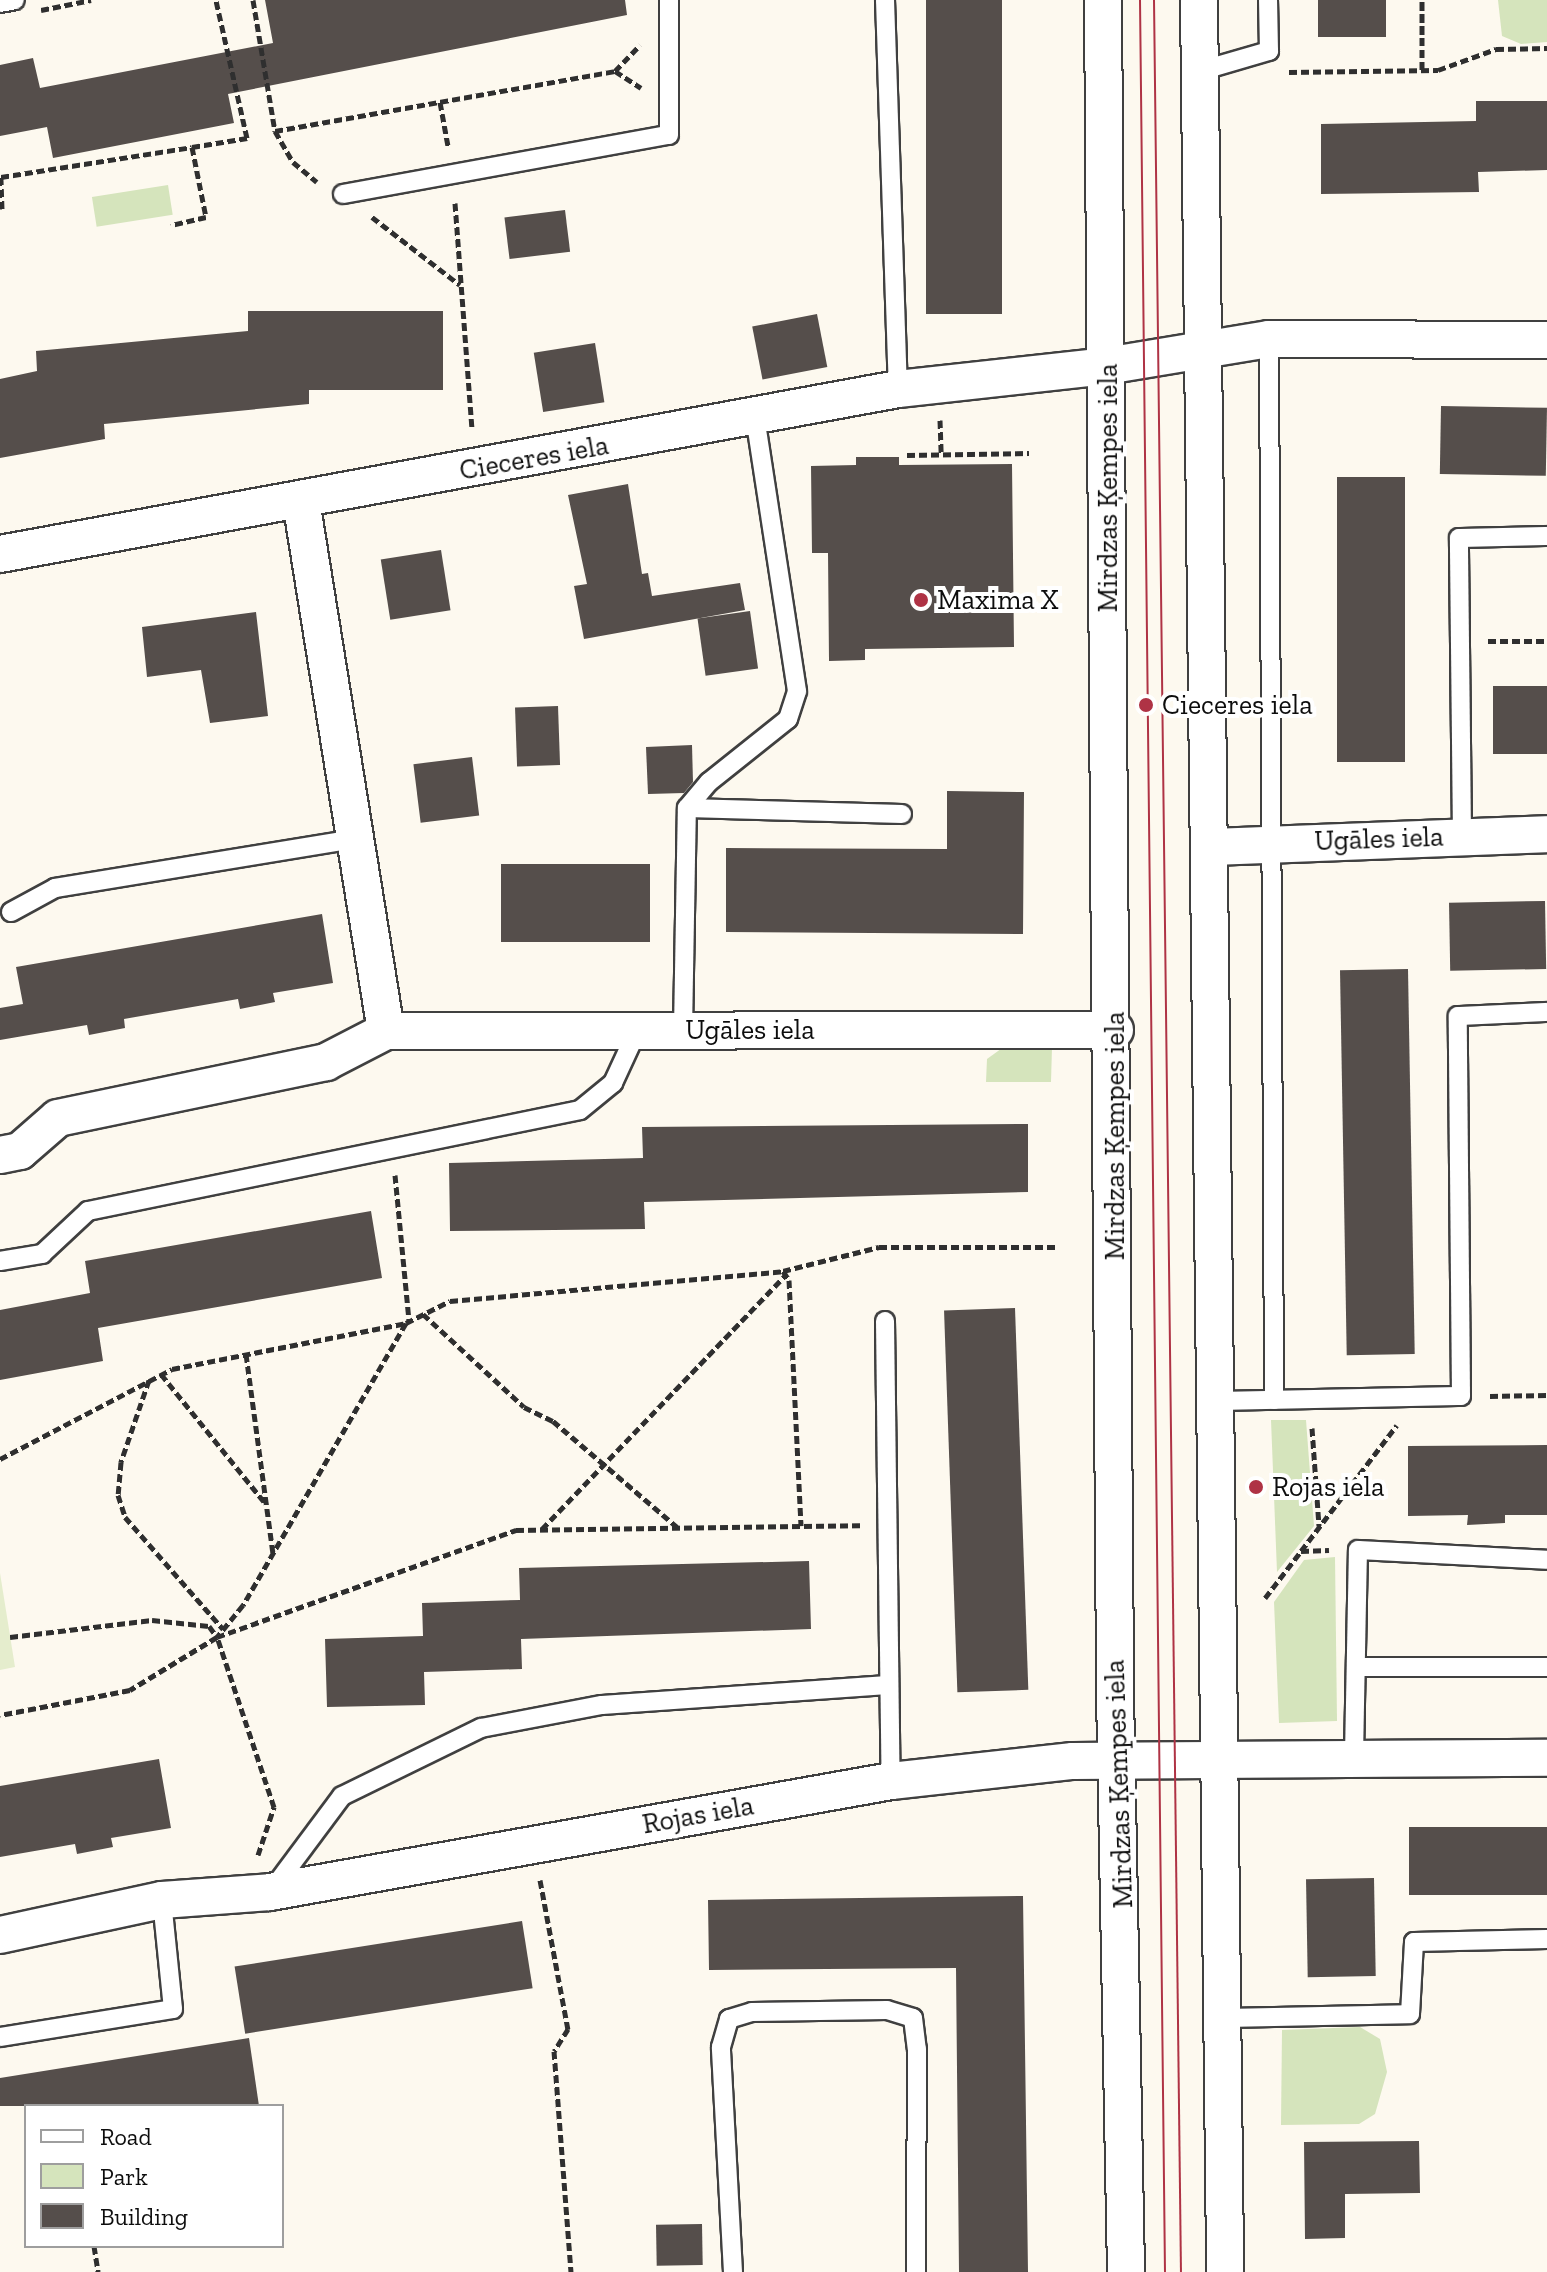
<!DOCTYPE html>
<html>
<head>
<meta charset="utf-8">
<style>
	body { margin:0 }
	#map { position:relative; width:1547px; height:2272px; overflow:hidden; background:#fdf9ef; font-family:"Zilla Slab",serif }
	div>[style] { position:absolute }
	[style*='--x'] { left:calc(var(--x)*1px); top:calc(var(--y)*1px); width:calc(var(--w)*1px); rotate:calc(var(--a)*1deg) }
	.green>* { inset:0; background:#d5e4bc; transform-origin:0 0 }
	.pitch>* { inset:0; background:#e5edcd }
	.building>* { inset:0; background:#554e4b; transform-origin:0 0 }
	.path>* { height:5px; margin-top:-2.5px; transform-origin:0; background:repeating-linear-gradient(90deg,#2f2f2f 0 8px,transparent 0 12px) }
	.roads { filter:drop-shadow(2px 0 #404040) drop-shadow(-2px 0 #404040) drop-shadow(0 2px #404040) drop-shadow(0 -2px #404040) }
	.service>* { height:18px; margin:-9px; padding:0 9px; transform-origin:9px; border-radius:9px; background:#fff }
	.minor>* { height:36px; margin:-18px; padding:0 18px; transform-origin:18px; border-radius:18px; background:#fff }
	.tram>* { height:2px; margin:-1px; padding:0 1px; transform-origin:1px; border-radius:1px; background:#af3345 }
	.dots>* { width:22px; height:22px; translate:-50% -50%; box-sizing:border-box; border:4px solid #fff; border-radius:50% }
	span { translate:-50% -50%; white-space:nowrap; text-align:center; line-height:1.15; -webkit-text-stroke:8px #fff; paint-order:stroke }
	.street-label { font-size:28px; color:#0d0d0d }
	.poi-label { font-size:28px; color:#0d0d0d }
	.left { translate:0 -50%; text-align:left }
	.legend { position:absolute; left:24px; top:2104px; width:260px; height:144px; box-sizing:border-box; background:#fff; border:2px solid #9e9e9e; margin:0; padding:10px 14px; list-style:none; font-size:24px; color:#0d0d0d }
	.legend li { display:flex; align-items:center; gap:16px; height:40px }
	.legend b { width:40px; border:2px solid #9e9e9e }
</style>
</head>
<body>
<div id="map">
	<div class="green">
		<div style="clip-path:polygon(1498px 0,1547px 0,1547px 42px,1521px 44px,1502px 36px)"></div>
		<div style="left:168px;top:185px;width:30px;height:77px;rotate:81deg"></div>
		<div style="clip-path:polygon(1005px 1046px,1052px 1047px,1051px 1082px,986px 1082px,987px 1059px)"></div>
		<div style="clip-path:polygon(1271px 1420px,1306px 1420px,1314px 1526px,1277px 1572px)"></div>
		<div style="clip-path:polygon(1335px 1557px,1337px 1721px,1279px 1723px,1274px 1602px,1304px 1560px)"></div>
		<div style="clip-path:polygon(1360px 2027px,1380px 2039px,1387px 2072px,1375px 2114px,1359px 2124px,1281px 2125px,1282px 2030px)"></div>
	</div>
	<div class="pitch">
		<div style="clip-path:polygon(0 1573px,15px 1667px,0 1670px)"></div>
	</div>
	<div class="building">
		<div style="clip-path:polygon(265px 0,625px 0,627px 15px,228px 94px,234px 123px,53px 158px,47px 127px,0 136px,0 65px,33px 58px,40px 88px,273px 43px)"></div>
		<div style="left:926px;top:0;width:76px;height:314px"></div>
		<div style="left:1318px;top:0;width:68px;height:37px"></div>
		<div style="clip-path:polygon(1476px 101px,1547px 101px,1547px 170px,1478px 172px,1479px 192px,1321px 194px,1321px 124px,1476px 121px)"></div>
		<div style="left:565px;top:210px;width:42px;height:61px;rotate:83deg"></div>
		<div style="clip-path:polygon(248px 311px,443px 311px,443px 390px,309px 390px,309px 404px,104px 424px,105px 439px,0 458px,0 379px,37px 371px,36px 351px,248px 331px)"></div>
		<div style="left:817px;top:314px;width:54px;height:66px;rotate:79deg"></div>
		<div style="left:595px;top:343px;width:60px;height:62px;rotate:81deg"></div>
		<div style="left:1441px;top:406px;width:106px;height:68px;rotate:1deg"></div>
		<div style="clip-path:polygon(856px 457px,899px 457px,899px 465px,1012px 464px,1014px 647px,865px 649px,865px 660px,829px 661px,828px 553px,812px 553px,811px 466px,856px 465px)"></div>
		<div style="left:1337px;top:477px;width:68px;height:285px"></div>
		<div style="clip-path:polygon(628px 484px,642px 574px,648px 573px,652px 596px,740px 583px,745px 610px,584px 639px,574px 586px,587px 584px,568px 495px)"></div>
		<div style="left:441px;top:550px;width:61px;height:61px;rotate:81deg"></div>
		<div style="left:750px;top:611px;width:58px;height:53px;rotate:82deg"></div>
		<div style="clip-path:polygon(256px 612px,268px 716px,210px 723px,201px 670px,147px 677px,142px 627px)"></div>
		<div style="left:1547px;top:686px;width:68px;height:54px;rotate:90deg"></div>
		<div style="left:558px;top:706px;width:59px;height:43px;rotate:88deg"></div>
		<div style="clip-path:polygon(692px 745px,693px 782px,684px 793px,648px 794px,646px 747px)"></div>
		<div style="left:472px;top:757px;width:59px;height:59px;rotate:83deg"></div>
		<div style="clip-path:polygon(947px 791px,1024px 792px,1023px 934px,726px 932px,726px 848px,947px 849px)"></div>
		<div style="left:650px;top:864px;width:78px;height:149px;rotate:90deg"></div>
		<div style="left:1545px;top:901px;width:68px;height:96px;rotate:89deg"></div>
		<div style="clip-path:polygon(322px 914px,333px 983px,273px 993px,275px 1002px,240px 1009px,238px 999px,124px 1019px,125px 1028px,89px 1035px,87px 1025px,0 1040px,0 1008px,23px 1004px,16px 967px)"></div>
		<div style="left:1408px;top:969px;width:385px;height:68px;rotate:89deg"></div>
		<div style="clip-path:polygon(1028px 1124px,1028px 1192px,644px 1202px,645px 1229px,450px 1231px,449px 1163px,643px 1158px,642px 1127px)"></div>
		<div style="clip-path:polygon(371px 1211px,382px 1278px,98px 1328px,103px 1361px,0 1380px,0 1310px,90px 1293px,85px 1261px)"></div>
		<div style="left:1015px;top:1308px;width:382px;height:71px;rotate:88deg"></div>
		<div style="clip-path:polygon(1547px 1445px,1547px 1515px,1505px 1515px,1505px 1523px,1467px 1525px,1468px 1515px,1408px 1516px,1408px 1446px)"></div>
		<div style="clip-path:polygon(809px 1561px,811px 1629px,521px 1639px,522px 1669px,424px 1672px,425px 1705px,327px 1707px,325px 1639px,423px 1636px,422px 1603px,520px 1600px,519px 1568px)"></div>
		<div style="clip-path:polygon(159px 1759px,171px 1828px,111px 1838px,113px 1847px,77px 1854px,75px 1844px,0 1857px,0 1786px)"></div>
		<div style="left:1547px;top:1827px;width:68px;height:138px;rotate:90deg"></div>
		<div style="left:1374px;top:1878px;width:98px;height:68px;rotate:89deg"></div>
		<div style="clip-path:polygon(1023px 1896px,1028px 2272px,959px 2272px,956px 1968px,709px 1970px,708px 1900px)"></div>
		<div style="left:522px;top:1921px;width:68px;height:291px;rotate:81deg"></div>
		<div style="clip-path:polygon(249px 2038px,259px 2106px,0 2106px,0 2078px)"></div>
		<div style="clip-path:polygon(1419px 2141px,1420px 2193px,1345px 2194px,1345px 2238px,1305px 2239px,1304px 2142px)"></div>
		<div style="left:702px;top:2224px;width:41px;height:46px;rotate:89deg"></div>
	</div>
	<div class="path">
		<div style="--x:253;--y:0;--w:133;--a:80.5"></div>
		<div style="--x:275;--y:131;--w:36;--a:60"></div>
		<div style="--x:293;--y:162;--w:31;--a:40"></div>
		<div style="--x:41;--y:10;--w:51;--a:-11.3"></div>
		<div style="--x:1422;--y:70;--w:70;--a:-90"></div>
		<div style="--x:615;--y:71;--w:31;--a:33"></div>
		<div style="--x:1289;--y:72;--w:149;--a:-0.8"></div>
		<div style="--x:1438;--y:70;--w:62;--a:-19.9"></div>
		<div style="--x:1496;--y:49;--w:51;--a:-1.1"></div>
		<div style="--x:440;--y:102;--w:45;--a:79.7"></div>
		<div style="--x:275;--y:131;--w:345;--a:-10"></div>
		<div style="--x:615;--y:71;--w:36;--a:-46"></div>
		<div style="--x:192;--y:147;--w:56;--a:-9.3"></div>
		<div style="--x:247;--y:138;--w:141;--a:-102.7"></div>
		<div style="--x:455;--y:203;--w:227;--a:85.7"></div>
		<div style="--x:2;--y:209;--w:32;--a:-92"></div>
		<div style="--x:1;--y:177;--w:193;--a:-8.9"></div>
		<div style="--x:192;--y:147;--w:71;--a:78.7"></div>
		<div style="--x:206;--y:217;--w:36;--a:167"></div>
		<div style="--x:372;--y:217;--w:111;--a:37.7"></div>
		<div style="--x:940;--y:420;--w:35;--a:88"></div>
		<div style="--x:907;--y:455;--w:122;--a:-0.9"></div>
		<div style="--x:1488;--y:641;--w:59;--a:0"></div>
		<div style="--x:395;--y:1175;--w:147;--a:84.5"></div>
		<div style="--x:783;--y:1271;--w:99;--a:-14"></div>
		<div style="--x:879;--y:1247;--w:176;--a:0"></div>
		<div style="--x:423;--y:1314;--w:137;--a:42.6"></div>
		<div style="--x:524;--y:1407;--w:32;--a:26"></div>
		<div style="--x:553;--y:1421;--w:163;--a:40.5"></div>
		<div style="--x:406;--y:1323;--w:49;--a:-26.6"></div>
		<div style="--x:450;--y:1301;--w:334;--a:-5.1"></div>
		<div style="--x:783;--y:1271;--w:11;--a:56"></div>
		<div style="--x:789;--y:1280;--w:246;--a:87.2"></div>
		<div style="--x:246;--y:1354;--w:201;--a:82.3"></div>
		<div style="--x:161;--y:1374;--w:167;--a:51.1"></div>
		<div style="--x:149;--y:1380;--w:87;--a:108.9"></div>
		<div style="--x:121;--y:1462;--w:33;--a:95"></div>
		<div style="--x:118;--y:1495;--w:23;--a:72"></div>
		<div style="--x:125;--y:1517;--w:149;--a:48.8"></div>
		<div style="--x:1490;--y:1396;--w:57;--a:-1"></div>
		<div style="--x:1312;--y:1428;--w:98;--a:85.9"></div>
		<div style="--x:0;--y:1459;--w:194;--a:-27.6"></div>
		<div style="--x:172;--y:1369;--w:238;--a:-11.1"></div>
		<div style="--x:406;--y:1323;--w:326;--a:120"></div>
		<div style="--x:243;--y:1605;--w:41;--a:129.1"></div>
		<div style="--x:217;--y:1637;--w:102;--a:148.7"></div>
		<div style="--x:130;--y:1690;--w:132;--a:169.1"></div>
		<div style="--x:542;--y:1529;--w:352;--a:-46.2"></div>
		<div style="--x:1301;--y:1551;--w:158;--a:-52.7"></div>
		<div style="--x:1265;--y:1598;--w:59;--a:-52.5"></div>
		<div style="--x:1301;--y:1551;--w:28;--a:-2"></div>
		<div style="--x:10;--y:1637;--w:143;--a:-6.8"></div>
		<div style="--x:152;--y:1620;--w:57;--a:6"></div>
		<div style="--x:209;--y:1626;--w:14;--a:54"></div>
		<div style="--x:258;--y:1855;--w:51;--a:-71.6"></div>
		<div style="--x:274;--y:1807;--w:179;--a:-108.5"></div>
		<div style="--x:217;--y:1637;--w:318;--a:-19.7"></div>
		<div style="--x:516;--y:1530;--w:345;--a:-0.8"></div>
		<div style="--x:540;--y:1880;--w:152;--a:79.4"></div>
		<div style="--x:568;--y:2029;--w:26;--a:122"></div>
		<div style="--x:554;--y:2051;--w:222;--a:85.6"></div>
		<div style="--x:94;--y:2246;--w:26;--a:81"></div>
	</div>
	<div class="roads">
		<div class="service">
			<div style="--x:885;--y:0;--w:389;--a:88.1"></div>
			<div style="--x:0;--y:3;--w:15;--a:-11"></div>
			<div style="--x:1200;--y:71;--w:72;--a:-16.2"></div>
			<div style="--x:1269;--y:51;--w:51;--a:-91.1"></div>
			<div style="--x:343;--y:194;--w:331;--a:-10.3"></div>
			<div style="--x:669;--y:135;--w:135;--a:-90"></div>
			<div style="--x:1269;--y:339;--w:1061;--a:89.73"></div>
			<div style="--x:687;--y:808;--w:34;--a:-50"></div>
			<div style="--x:709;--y:782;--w:101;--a:-38.6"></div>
			<div style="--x:788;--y:719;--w:29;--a:-72"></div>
			<div style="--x:797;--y:691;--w:276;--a:-98.7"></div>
			<div style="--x:1462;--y:836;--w:298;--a:-90.6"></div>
			<div style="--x:1459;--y:538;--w:88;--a:-1.3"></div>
			<div style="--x:11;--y:912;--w:50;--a:-28.6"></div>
			<div style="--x:55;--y:888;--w:304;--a:-9.3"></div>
			<div style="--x:683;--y:1030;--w:222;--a:-89"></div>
			<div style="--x:687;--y:808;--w:215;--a:1.6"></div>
			<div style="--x:0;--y:1261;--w:43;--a:-9.5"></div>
			<div style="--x:42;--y:1254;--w:63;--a:-43.1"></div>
			<div style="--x:88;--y:1211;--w:502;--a:-11.6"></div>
			<div style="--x:580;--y:1110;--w:43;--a:-39.3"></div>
			<div style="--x:613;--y:1083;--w:60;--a:-65.2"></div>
			<div style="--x:885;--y:1321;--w:460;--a:89.3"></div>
			<div style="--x:1215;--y:1401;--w:246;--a:-1.2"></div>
			<div style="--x:1461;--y:1396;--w:380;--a:-90.5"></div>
			<div style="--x:1458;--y:1016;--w:89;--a:-2.6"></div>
			<div style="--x:1356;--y:1667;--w:191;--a:0"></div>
			<div style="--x:1354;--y:1756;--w:206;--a:-88.9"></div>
			<div style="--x:1358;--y:1550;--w:189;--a:3"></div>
			<div style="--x:272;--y:1890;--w:117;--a:-53.3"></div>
			<div style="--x:342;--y:1796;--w:155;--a:-26.1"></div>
			<div style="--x:481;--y:1728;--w:123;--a:-10.8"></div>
			<div style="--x:602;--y:1705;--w:286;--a:-4"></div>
			<div style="--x:1223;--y:2018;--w:187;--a:-1.2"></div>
			<div style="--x:1410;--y:2014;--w:72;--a:-86.8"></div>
			<div style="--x:1414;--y:1942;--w:133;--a:-1.3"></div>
			<div style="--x:0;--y:2037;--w:175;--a:-9.2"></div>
			<div style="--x:173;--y:2009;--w:110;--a:-95.8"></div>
			<div style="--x:733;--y:2272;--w:225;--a:-93.1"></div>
			<div style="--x:721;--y:2047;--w:29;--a:-74"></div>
			<div style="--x:729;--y:2019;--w:24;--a:-17"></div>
			<div style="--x:752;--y:2012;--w:135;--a:-0.8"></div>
			<div style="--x:887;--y:2010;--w:27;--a:17"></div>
			<div style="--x:913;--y:2018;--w:31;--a:83"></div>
			<div style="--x:917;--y:2049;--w:223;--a:90.3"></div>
		</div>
		<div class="minor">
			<div style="--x:1103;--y:0;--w:1693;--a:89.59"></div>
			<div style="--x:1115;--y:1693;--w:579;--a:88.91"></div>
			<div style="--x:1199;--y:0;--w:2272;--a:89.34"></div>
			<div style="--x:301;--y:501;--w:537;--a:80.89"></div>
			<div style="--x:0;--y:554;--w:913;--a:-10.41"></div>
			<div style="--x:898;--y:389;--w:209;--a:-6.3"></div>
			<div style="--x:1106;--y:366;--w:165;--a:-9.4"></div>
			<div style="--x:1269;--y:339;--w:278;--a:0.2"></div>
			<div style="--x:1211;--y:847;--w:336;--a:-2.2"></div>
			<div style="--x:0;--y:1155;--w:20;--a:-11"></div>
			<div style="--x:20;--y:1151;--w:50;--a:-41"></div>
			<div style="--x:58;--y:1118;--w:274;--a:-11.8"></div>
			<div style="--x:326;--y:1062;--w:68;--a:-27.3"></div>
			<div style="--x:386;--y:1031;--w:729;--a:-0.08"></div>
			<div style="--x:0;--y:1935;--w:166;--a:-12.2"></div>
			<div style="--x:162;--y:1900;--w:108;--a:-4.2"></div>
			<div style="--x:270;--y:1892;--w:631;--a:-10.13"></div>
			<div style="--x:891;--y:1781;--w:183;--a:-6.3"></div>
			<div style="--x:1073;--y:1761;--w:474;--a:-0.4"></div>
		</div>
	</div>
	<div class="tram">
		<div style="--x:1140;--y:0;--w:2272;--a:89.37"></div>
		<div style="--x:1154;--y:0;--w:2272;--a:89.32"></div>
	</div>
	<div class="dots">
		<div style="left:921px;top:600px;background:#af3345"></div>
		<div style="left:1146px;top:705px;background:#af3345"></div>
		<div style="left:1256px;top:1487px;background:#af3345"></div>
	</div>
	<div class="street-label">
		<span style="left:534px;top:458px;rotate:-10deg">Cieceres iela</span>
		<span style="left:1108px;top:488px;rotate:-90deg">Mirdzas Ķempes iela</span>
		<span style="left:1379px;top:839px;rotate:-2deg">Ugāles iela</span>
		<span style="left:750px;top:1030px">Ugāles iela</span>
		<span style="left:1115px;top:1136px;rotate:-90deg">Mirdzas Ķempes iela</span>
		<span style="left:1119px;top:1784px;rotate:-92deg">Mirdzas Ķempes iela</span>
		<span style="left:698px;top:1815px;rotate:-10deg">Rojas iela</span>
	</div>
	<div class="poi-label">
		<span class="left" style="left:937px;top:600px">Maxima X</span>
		<span class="left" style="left:1162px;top:705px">Cieceres iela</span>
		<span class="left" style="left:1272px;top:1487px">Rojas iela</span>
	</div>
	<ul class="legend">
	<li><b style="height:10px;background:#fff"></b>Road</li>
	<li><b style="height:22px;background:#d5e4bc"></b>Park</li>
	<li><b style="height:22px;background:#554e4b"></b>Building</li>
	</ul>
</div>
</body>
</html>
